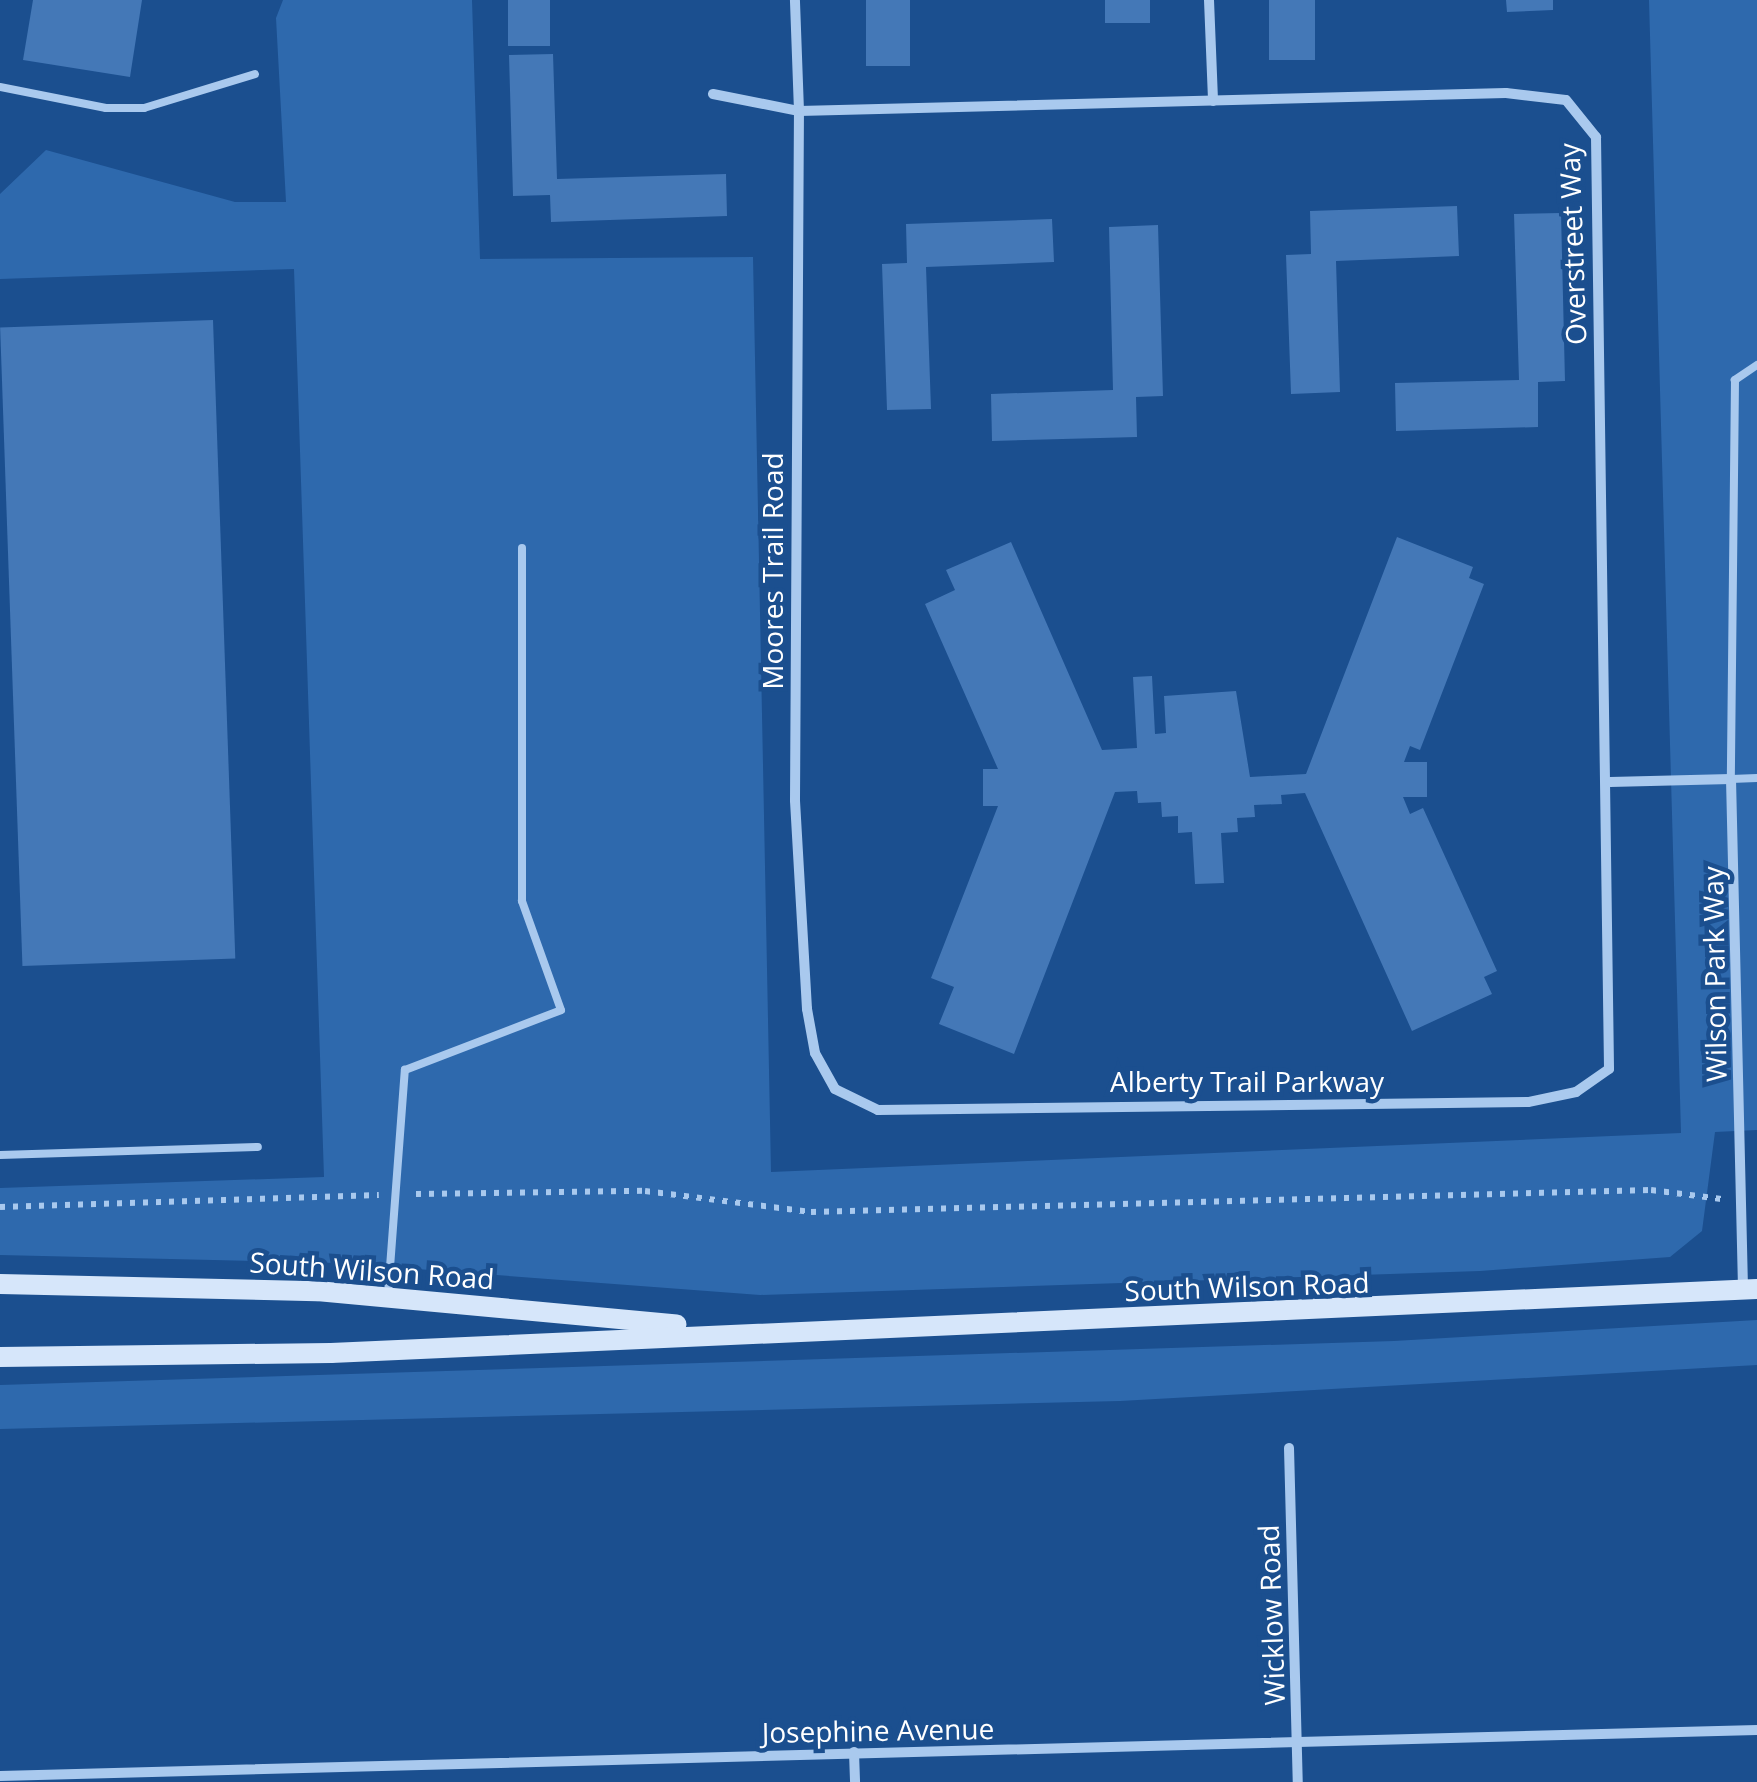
<!DOCTYPE html>
<html>
<head>
<meta charset="utf-8">
<style>
	body { margin:0 }
	#map { position:relative; width:1757px; height:1782px; overflow:hidden; background:#1b4f8f; font-family:"Open Sans",sans-serif }
	div>[style] { position:absolute }
	[style*='--x'] { left:calc(var(--x)*1px); top:calc(var(--y)*1px); width:calc(var(--w)*1px); rotate:calc(var(--a)*1deg) }
	.green>* { inset:0; background:#2e69ad }
	.building>* { inset:0; background:#4478b7; transform-origin:0 0 }
	.path>* { height:6px; margin-top:-3px; transform-origin:0; background:repeating-linear-gradient(90deg,#a9c9ee 0 5px,transparent 0 13px) }
	.lane>* { height:8px; margin:-4px; padding:0 4px; transform-origin:4px; border-radius:4px; background:#a9c9ee }
	.street>* { height:10px; margin:-5px; padding:0 5px; transform-origin:5px; border-radius:5px; background:#a9c9ee }
	.secondary>* { height:20px; margin:-10px; padding:0 10px; transform-origin:10px; border-radius:10px; background:#d6e6fa }
	span { translate:-50% -50%; white-space:nowrap; text-align:center; line-height:1.15; -webkit-text-stroke:9px #1b4f8f; paint-order:stroke }
	.street-label { font-size:28px; color:#fff }
</style>
</head>
<body>
<div id="map">
	<div class="green">
		<div style="clip-path:polygon(283px 0,472px 0,480px 259px,753px 257px,771px 1172px,1681px 1133px,1649px 0,1757px 0,1757px 1130px,1715px 1132px,1702px 1231px,1670px 1257px,1480px 1271px,760px 1295px,338px 1263px,0 1255px,0 1188px,324px 1177px,294px 269px,0 279px,0 194px,46px 150px,235px 202px,286px 202px,276px 18px)"></div>
		<div style="clip-path:polygon(1757px 1320px,1757px 1365px,1120px 1401px,0 1429px,0 1385px,1394px 1341px)"></div>
	</div>
	<div class="building">
		<div style="clip-path:polygon(33px 0,142px 0,130px 77px,23px 60px)"></div>
		<div style="left:508px;top:0;width:42px;height:46px"></div>
		<div style="left:866px;top:0;width:44px;height:66px"></div>
		<div style="left:1105px;top:0;width:45px;height:23px"></div>
		<div style="left:1269px;top:0;width:46px;height:60px"></div>
		<div style="clip-path:polygon(1506px 0,1553px 0,1553px 10px,1507px 12px)"></div>
		<div style="clip-path:polygon(553px 54px,557px 179px,726px 174px,727px 216px,551px 222px,550px 195px,513px 196px,509px 55px)"></div>
		<div style="clip-path:polygon(1457px 206px,1459px 256px,1336px 261px,1340px 392px,1291px 394px,1286px 255px,1311px 254px,1310px 211px)"></div>
		<div style="clip-path:polygon(1561px 213px,1565px 381px,1538px 382px,1538px 427px,1396px 431px,1395px 383px,1519px 380px,1514px 214px)"></div>
		<div style="clip-path:polygon(1052px 219px,1054px 262px,926px 267px,931px 409px,887px 410px,882px 264px,907px 263px,906px 224px)"></div>
		<div style="clip-path:polygon(1158px 225px,1163px 396px,1136px 397px,1137px 437px,992px 441px,991px 394px,1113px 390px,1109px 227px)"></div>
		<div style="left:213px;top:320px;width:639px;height:213px;rotate:88deg"></div>
		<div style="clip-path:polygon(1397px 537px,1473px 567px,1469px 578px,1484px 584px,1420px 750px,1410px 746px,1404px 762px,1427px 762px,1427px 797px,1403px 797px,1410px 814px,1423px 808px,1497px 971px,1484px 977px,1492px 994px,1412px 1031px,1305px 793px,1281px 795px,1282px 804px,1254px 805px,1255px 817px,1237px 818px,1238px 832px,1221px 833px,1224px 883px,1195px 884px,1192px 832px,1178px 833px,1178px 816px,1162px 817px,1161px 802px,1138px 803px,1137px 791px,1115px 792px,1014px 1054px,939px 1024px,954px 987px,931px 978px,998px 806px,983px 806px,983px 769px,998px 769px,925px 604px,955px 590px,946px 570px,1011px 542px,1102px 750px,1137px 748px,1133px 677px,1152px 676px,1155px 734px,1166px 733px,1164px 696px,1236px 691px,1250px 777px,1306px 774px)"></div>
	</div>
	<div class="path">
		<div style="--x:416;--y:1194;--w:229;--a:-0.8"></div>
		<div style="--x:645;--y:1191;--w:167;--a:7.2"></div>
		<div style="--x:811;--y:1212;--w:840;--a:-1.5"></div>
		<div style="--x:1651;--y:1190;--w:71;--a:7.3"></div>
		<div style="--x:0;--y:1207;--w:379;--a:-1.8"></div>
	</div>
	<div class="lane">
		<div style="--x:0;--y:87;--w:108;--a:11.2"></div>
		<div style="--x:106;--y:108;--w:38;--a:0"></div>
		<div style="--x:144;--y:108;--w:116;--a:-17"></div>
		<div style="--x:1757;--y:365;--w:27;--a:146"></div>
		<div style="--x:1735;--y:380;--w:399;--a:90.6"></div>
		<div style="--x:1731;--y:779;--w:26;--a:-2"></div>
		<div style="--x:0;--y:1155;--w:258;--a:-1.8"></div>
		<div style="--x:388;--y:1294;--w:225;--a:-85.7"></div>
		<div style="--x:405;--y:1070;--w:167;--a:-21"></div>
		<div style="--x:561;--y:1010;--w:116;--a:-109.7"></div>
		<div style="--x:522;--y:901;--w:353;--a:-90"></div>
	</div>
	<div class="street">
		<div style="--x:1209;--y:0;--w:101;--a:87.7"></div>
		<div style="--x:713;--y:94;--w:88;--a:11.2"></div>
		<div style="--x:799;--y:111;--w:707;--a:-1.46"></div>
		<div style="--x:1506;--y:93;--w:60;--a:6.7"></div>
		<div style="--x:1566;--y:100;--w:48;--a:51"></div>
		<div style="--x:1596;--y:137;--w:932;--a:89.2"></div>
		<div style="--x:1609;--y:1069;--w:40;--a:145.1"></div>
		<div style="--x:1576;--y:1092;--w:49;--a:168.2"></div>
		<div style="--x:1528;--y:1102;--w:650;--a:179.29"></div>
		<div style="--x:878;--y:1110;--w:48;--a:-154"></div>
		<div style="--x:835;--y:1089;--w:41;--a:-119.1"></div>
		<div style="--x:815;--y:1053;--w:45;--a:-100.3"></div>
		<div style="--x:807;--y:1009;--w:209;--a:-93.3"></div>
		<div style="--x:795;--y:800;--w:689;--a:-89.67"></div>
		<div style="--x:799;--y:111;--w:111;--a:-92.1"></div>
		<div style="--x:1610;--y:782;--w:121;--a:-1.4"></div>
		<div style="--x:1731;--y:779;--w:510;--a:88.65"></div>
		<div style="--x:1289;--y:1448;--w:334;--a:88.5"></div>
		<div style="--x:854;--y:1752;--w:30;--a:88"></div>
		<div style="--x:0;--y:1776;--w:1758;--a:-1.5"></div>
	</div>
	<div class="secondary">
		<div style="--x:0;--y:1284;--w:317;--a:1.3"></div>
		<div style="--x:317;--y:1291;--w:361;--a:5.3"></div>
		<div style="--x:0;--y:1357;--w:331;--a:-0.7"></div>
		<div style="--x:331;--y:1353;--w:1427;--a:-2.57"></div>
	</div>
	<div class="street-label">
		<span style="left:1572px;top:244px;rotate:-92deg">Overstreet Way</span>
		<span style="left:772px;top:571px;rotate:-90deg">Moores Trail Road</span>
		<span style="left:1714px;top:974px;rotate:-91deg">Wilson Park Way</span>
		<span style="left:1247px;top:1081px">Alberty Trail Parkway</span>
		<span style="left:372px;top:1270px;rotate:4deg">South Wilson Road</span>
		<span style="left:1247px;top:1286px;rotate:-2deg">South Wilson Road</span>
		<span style="left:1271px;top:1615px;rotate:-92deg">Wicklow Road</span>
		<span style="left:878px;top:1730px;rotate:-1deg">Josephine Avenue</span>
	</div>
</div>
</body>
</html>
